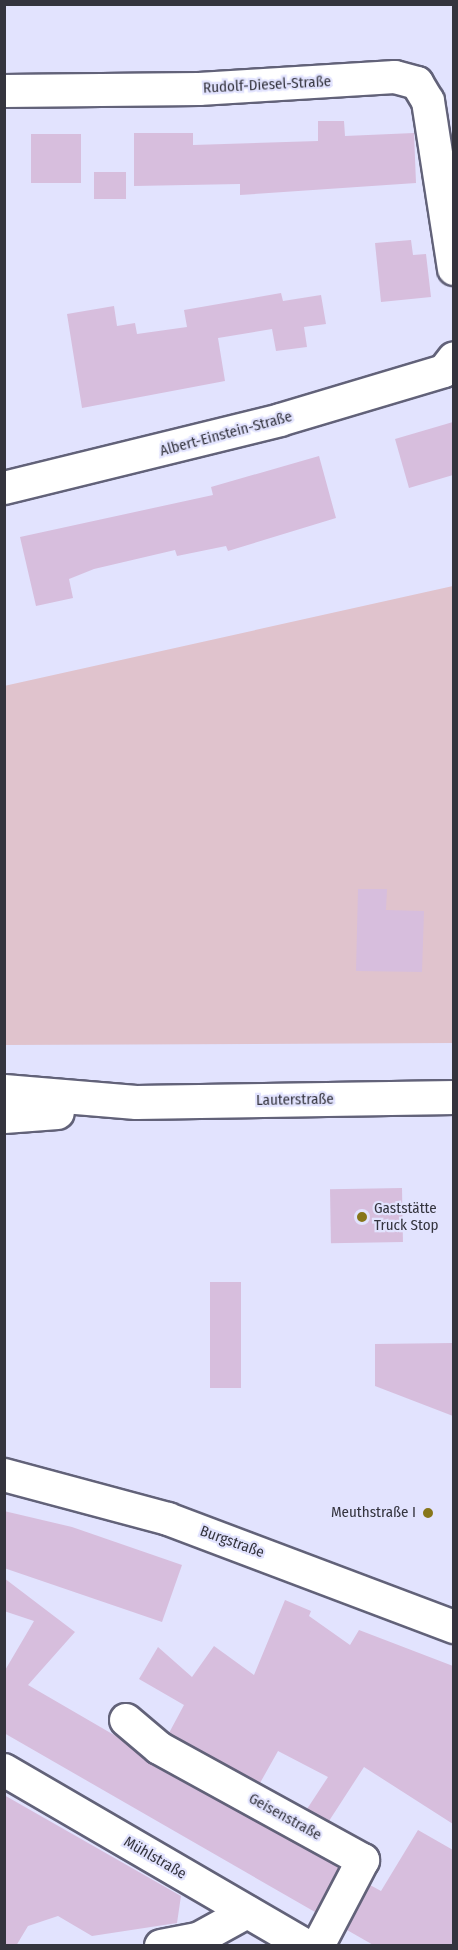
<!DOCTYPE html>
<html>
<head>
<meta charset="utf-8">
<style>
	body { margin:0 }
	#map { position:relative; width:458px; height:1950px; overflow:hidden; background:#e2e3fe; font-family:"Fira Sans Condensed",sans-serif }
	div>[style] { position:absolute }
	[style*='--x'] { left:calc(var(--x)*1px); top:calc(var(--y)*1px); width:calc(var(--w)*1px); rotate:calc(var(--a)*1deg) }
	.green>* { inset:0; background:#e0c3cd }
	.building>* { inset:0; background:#d7bedd; transform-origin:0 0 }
	.roads { filter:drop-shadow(2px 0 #626279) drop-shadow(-2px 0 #626279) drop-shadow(0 2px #626279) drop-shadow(0 -2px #626279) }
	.street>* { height:32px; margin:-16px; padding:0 16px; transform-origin:16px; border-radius:16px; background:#fff }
	.secondary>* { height:33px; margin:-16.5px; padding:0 16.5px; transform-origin:16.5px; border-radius:16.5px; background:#fff }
	.dots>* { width:16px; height:16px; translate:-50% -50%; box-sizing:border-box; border:3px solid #e2e3fe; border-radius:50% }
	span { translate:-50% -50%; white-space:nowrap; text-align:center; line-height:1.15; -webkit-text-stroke:4.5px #e2e3fe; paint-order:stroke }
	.street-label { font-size:15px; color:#34343e }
	.poi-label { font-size:15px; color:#34343e }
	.left { translate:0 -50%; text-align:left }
	.right { translate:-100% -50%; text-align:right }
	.frame { position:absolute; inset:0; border:6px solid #34343e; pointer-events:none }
</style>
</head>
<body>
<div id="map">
	<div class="green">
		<div style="clip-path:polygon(453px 586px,453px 1043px,5px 1045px,4px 686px)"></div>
	</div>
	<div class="building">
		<div style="clip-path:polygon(318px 121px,344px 121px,345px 136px,414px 133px,416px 183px,240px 195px,240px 184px,134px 186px,134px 133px,193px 133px,193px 145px,318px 141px)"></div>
		<div style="left:31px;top:134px;width:50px;height:49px"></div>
		<div style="left:94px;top:172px;width:32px;height:27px"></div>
		<div style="clip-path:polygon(411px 240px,413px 255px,426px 254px,431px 297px,381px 302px,375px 243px)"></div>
		<div style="clip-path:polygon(281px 293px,283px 301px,321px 295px,326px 324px,304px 327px,307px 347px,276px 351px,272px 329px,218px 338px,225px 381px,82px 408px,67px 314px,114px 306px,117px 326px,135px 323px,137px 334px,187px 327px,184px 310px)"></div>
		<div style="clip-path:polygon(453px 422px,453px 475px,409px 488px,395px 439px)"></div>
		<div style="clip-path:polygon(319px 456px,336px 518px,228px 551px,226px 546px,177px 556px,175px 550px,94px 569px,69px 579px,73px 598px,36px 606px,20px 537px,213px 495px,211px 487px)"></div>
		<div style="clip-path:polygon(358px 889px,387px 889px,386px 910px,424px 911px,422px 972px,356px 971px)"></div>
		<div style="left:402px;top:1188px;width:54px;height:72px;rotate:89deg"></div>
		<div style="left:210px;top:1282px;width:31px;height:106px"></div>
		<div style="clip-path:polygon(453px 1343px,453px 1416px,375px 1386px,375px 1344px)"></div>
		<div style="clip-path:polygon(4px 1511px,72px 1527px,182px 1565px,162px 1622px,4px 1568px)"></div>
		<div style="clip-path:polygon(4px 1578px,75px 1632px,28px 1685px,121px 1739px,150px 1764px,339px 1867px,315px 1912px,4px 1733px,4px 1672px,34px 1621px,4px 1611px)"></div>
		<div style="clip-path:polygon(285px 1600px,311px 1611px,309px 1616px,350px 1645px,359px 1630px,453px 1666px,453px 1824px,364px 1767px,329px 1821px,307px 1809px,328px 1777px,278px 1751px,260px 1783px,169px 1733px,184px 1705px,139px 1679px,158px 1647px,192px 1677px,214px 1646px,254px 1675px)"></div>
		<div style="clip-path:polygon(4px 1795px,181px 1896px,177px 1923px,92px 1936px,58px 1916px,28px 1926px,16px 1946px,4px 1946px)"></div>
		<div style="clip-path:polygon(418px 1830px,453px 1850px,453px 1946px,375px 1946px,347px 1930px,370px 1885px,381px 1891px)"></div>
	</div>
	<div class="roads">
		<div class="street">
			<div style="--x:4;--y:91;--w:195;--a:-0.6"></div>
			<div style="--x:199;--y:89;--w:196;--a:-3.5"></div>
			<div style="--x:395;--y:77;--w:23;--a:15"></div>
			<div style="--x:417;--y:83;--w:21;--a:59"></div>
			<div style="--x:428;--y:101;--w:170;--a:81.2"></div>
			<div style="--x:4;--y:488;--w:284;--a:-13.8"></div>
			<div style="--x:280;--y:420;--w:171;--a:-16.6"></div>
			<div style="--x:444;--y:371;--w:16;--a:-52"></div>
			<div style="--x:4;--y:1475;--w:170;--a:15"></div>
			<div style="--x:168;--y:1519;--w:306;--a:20.7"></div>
			<div style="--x:126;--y:1720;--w:43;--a:40.3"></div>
			<div style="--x:159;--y:1748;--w:233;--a:28.8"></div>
			<div style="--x:363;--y:1860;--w:97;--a:117.6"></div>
			<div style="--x:4;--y:1770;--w:350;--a:30.2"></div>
			<div style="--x:161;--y:1946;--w:38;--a:-11"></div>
			<div style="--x:198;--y:1939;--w:56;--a:-28.9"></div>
		</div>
		<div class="secondary">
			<div style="--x:4;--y:1091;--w:132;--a:4.8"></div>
			<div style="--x:136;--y:1102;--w:318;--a:-0.9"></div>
			<div style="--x:4;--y:1116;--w:53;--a:-4.3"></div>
		</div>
	</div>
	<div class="dots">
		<div style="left:362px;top:1217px;background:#87761a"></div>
		<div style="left:428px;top:1513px;background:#87761a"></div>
	</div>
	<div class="street-label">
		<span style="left:267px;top:85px;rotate:-3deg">Rudolf-Diesel-Straße</span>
		<span style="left:226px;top:434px;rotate:-15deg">Albert-Einstein-Straße</span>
		<span style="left:295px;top:1100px;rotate:-1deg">Lauterstraße</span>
		<span style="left:232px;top:1542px;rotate:20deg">Burgstraße</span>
		<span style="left:285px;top:1817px;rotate:29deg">Geisenstraße</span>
		<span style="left:155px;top:1858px;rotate:30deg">Mühlstraße</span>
	</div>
	<div class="poi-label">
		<span class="left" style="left:374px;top:1217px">Gaststätte<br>Truck Stop</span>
		<span class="right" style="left:416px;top:1513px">Meuthstraße I</span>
	</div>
	<div class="frame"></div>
</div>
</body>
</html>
